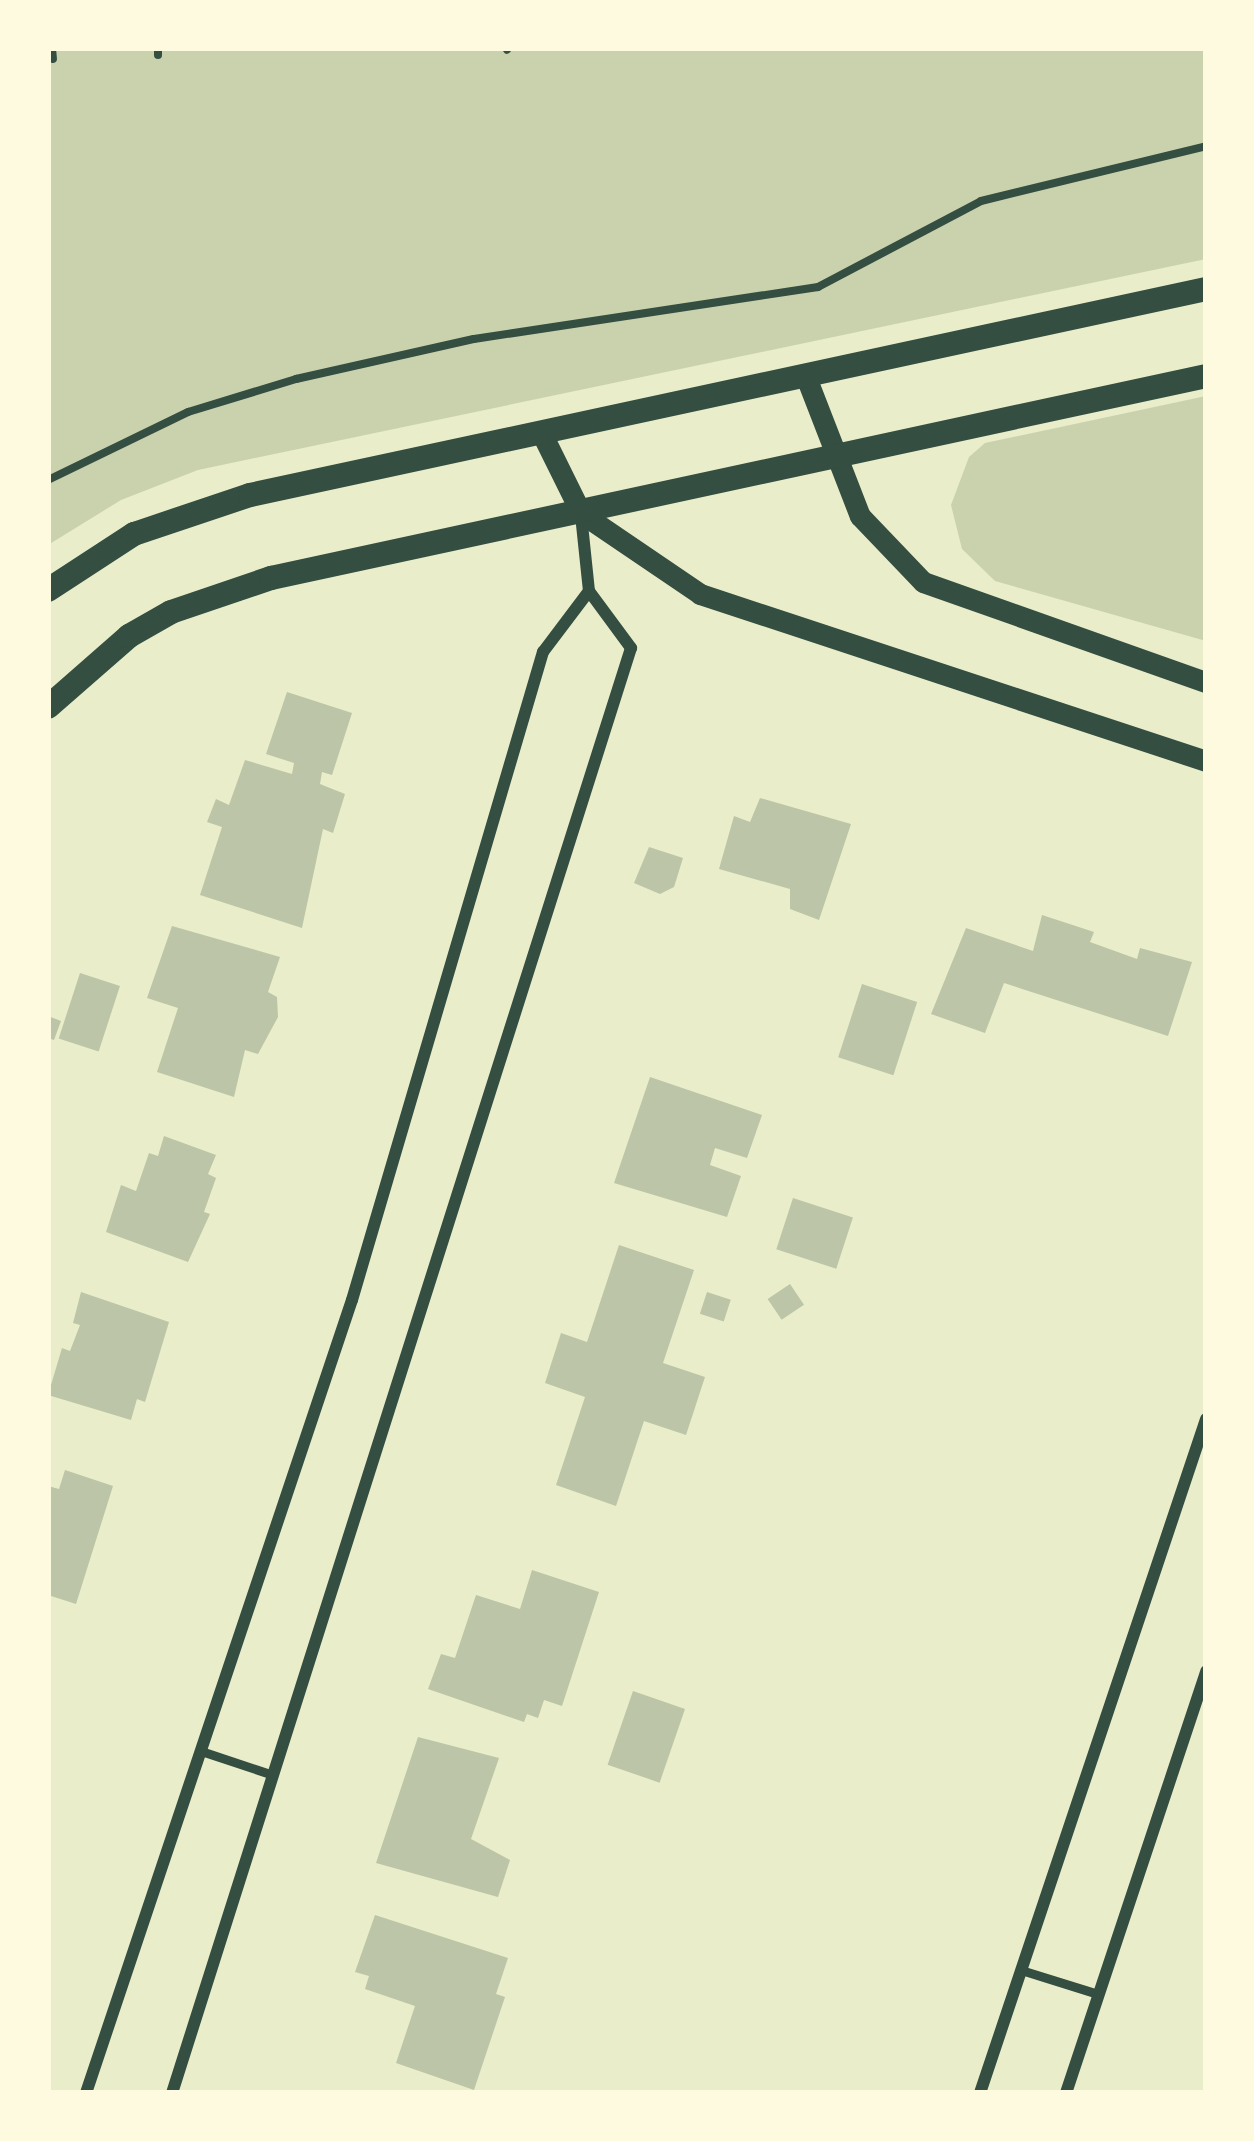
<!DOCTYPE html>
<html>
<head>
<meta charset="utf-8">
<style>
	body { margin:0 }
	#map { position:relative; width:1254px; height:2141px; overflow:hidden; background:#e9edc9; font-family:"Playfair Display",serif }
	div>[style] { position:absolute }
	[style*='--x'] { left:calc(var(--x)*1px); top:calc(var(--y)*1px); width:calc(var(--w)*1px); rotate:calc(var(--a)*1deg) }
	.green>* { inset:0; background:#cad2ad }
	.building>* { inset:0; background:#bcc5a7; transform-origin:0 0 }
	.path>* { height:8px; margin:-4px; padding:0 4px; transform-origin:4px; border-radius:4px; background:#344e41 }
	.service>* { height:9px; margin:-4.5px; padding:0 4.5px; transform-origin:4.5px; border-radius:4.5px; background:#344e41 }
	.minor>* { height:12px; margin:-6px; padding:0 6px; transform-origin:6px; border-radius:6px; background:#344e41 }
	.tertiary>* { height:21px; margin:-10.5px; padding:0 10.5px; transform-origin:10.5px; border-radius:10.5px; background:#344e41 }
	.secondary>* { height:24px; margin:-12px; padding:0 12px; transform-origin:12px; border-radius:12px; background:#344e41 }
	span { translate:-50% -50%; white-space:nowrap; text-align:center; line-height:1.15; -webkit-text-stroke:9px #fefae0; paint-order:stroke }
	.frame { position:absolute; inset:0; border:51px solid #fefae0; pointer-events:none }
</style>
</head>
<body>
<div id="map">
	<div class="green">
		<div style="clip-path:polygon(48px 48px,1206px 48px,1206px 259px,198px 470px,121px 500px,48px 545px)"></div>
		<div style="clip-path:polygon(1206px 396px,1206px 641px,995px 581px,962px 549px,951px 505px,969px 457px,985px 443px)"></div>
	</div>
	<div class="building">
		<div style="clip-path:polygon(287px 692px,352px 713px,332px 775px,322px 772px,320px 784px,345px 794px,333px 833px,323px 829px,302px 928px,200px 895px,222px 827px,207px 822px,216px 799px,229px 805px,245px 760px,292px 774px,294px 763px,266px 754px)"></div>
		<div style="clip-path:polygon(760px 798px,851px 824px,819px 920px,790px 909px,790px 889px,719px 869px,734px 816px,750px 822px)"></div>
		<div style="clip-path:polygon(649px 847px,683px 858px,674px 887px,660px 894px,634px 883px)"></div>
		<div style="clip-path:polygon(1042px 915px,1094px 932px,1090px 942px,1137px 959px,1140px 948px,1192px 962px,1168px 1036px,1004px 983px,985px 1033px,931px 1014px,966px 928px,1033px 951px)"></div>
		<div style="clip-path:polygon(172px 926px,280px 957px,268px 992px,277px 997px,278px 1017px,258px 1054px,245px 1050px,234px 1097px,157px 1072px,178px 1008px,147px 998px)"></div>
		<div style="left:80px;top:973px;width:42px;height:69px;rotate:18deg"></div>
		<div style="left:862px;top:984px;width:58px;height:77px;rotate:18deg"></div>
		<div style="clip-path:polygon(48px 1016px,61px 1021px,54px 1040px,48px 1038px)"></div>
		<div style="clip-path:polygon(650px 1077px,762px 1115px,747px 1158px,715px 1148px,710px 1165px,741px 1176px,727px 1217px,614px 1183px)"></div>
		<div style="clip-path:polygon(164px 1136px,216px 1155px,208px 1174px,216px 1178px,204px 1212px,210px 1214px,188px 1262px,106px 1232px,121px 1185px,136px 1191px,149px 1153px,158px 1156px)"></div>
		<div style="left:793px;top:1198px;width:63px;height:54px;rotate:18deg"></div>
		<div style="clip-path:polygon(619px 1245px,694px 1270px,663px 1363px,705px 1377px,686px 1435px,644px 1421px,616px 1506px,556px 1485px,585px 1397px,545px 1383px,561px 1333px,587px 1342px)"></div>
		<div style="left:790px;top:1284px;width:25px;height:27px;rotate:56deg"></div>
		<div style="clip-path:polygon(81px 1292px,169px 1322px,145px 1402px,137px 1399px,131px 1420px,48px 1395px,62px 1348px,70px 1351px,80px 1325px,73px 1323px)"></div>
		<div style="left:707px;top:1292px;width:25px;height:23px;rotate:18deg"></div>
		<div style="clip-path:polygon(65px 1470px,113px 1486px,76px 1604px,48px 1595px,48px 1486px,59px 1489px)"></div>
		<div style="clip-path:polygon(532px 1570px,599px 1592px,562px 1706px,544px 1700px,538px 1718px,527px 1714px,524px 1722px,428px 1689px,441px 1654px,455px 1658px,476px 1595px,520px 1609px)"></div>
		<div style="left:633px;top:1691px;width:55px;height:78px;rotate:19deg"></div>
		<div style="clip-path:polygon(418px 1737px,499px 1758px,471px 1839px,510px 1860px,498px 1897px,376px 1863px)"></div>
		<div style="clip-path:polygon(375px 1915px,508px 1958px,496px 1994px,505px 1997px,474px 2090px,396px 2063px,415px 2006px,365px 1989px,369px 1976px,355px 1972px)"></div>
	</div>
	<div class="path">
		<div style="--x:52;--y:48;--w:11;--a:85"></div>
		<div style="--x:506;--y:48;--w:2;--a:63"></div>
		<div style="--x:158;--y:55;--w:7;--a:-90"></div>
		<div style="--x:48;--y:480;--w:156;--a:-25.9"></div>
		<div style="--x:188;--y:412;--w:113;--a:-17"></div>
		<div style="--x:296;--y:379;--w:182;--a:-12.7"></div>
		<div style="--x:474;--y:339;--w:348;--a:-8.6"></div>
		<div style="--x:818;--y:287;--w:184;--a:-27.8"></div>
		<div style="--x:981;--y:201;--w:232;--a:-13.7"></div>
	</div>
	<div class="service">
		<div style="--x:201;--y:1751;--w:76;--a:18.4"></div>
		<div style="--x:1021;--y:1970;--w:81;--a:17.3"></div>
	</div>
	<div class="minor">
		<div style="--x:581;--y:515;--w:76;--a:84"></div>
		<div style="--x:86;--y:2093;--w:836;--a:-71.46"></div>
		<div style="--x:352;--y:1300;--w:676;--a:-73.58"></div>
		<div style="--x:543;--y:652;--w:76;--a:-53"></div>
		<div style="--x:589;--y:591;--w:71;--a:53.6"></div>
		<div style="--x:631;--y:648;--w:1516;--a:107.62"></div>
		<div style="--x:980;--y:2093;--w:711;--a:-71.46"></div>
		<div style="--x:1066;--y:2093;--w:445;--a:-71.6"></div>
	</div>
	<div class="tertiary">
		<div style="--x:806;--y:377;--w:149;--a:68.8"></div>
		<div style="--x:860;--y:516;--w:91;--a:46.3"></div>
		<div style="--x:923;--y:582;--w:300;--a:19.5"></div>
		<div style="--x:542;--y:434;--w:88;--a:63.7"></div>
		<div style="--x:581;--y:513;--w:144;--a:34.2"></div>
		<div style="--x:700;--y:594;--w:533;--a:18.26"></div>
	</div>
	<div class="secondary">
		<div style="--x:48;--y:590;--w:103;--a:-33.1"></div>
		<div style="--x:134;--y:534;--w:122;--a:-18.6"></div>
		<div style="--x:250;--y:495;--w:978;--a:-12.16"></div>
		<div style="--x:48;--y:707;--w:108;--a:-41.2"></div>
		<div style="--x:129;--y:636;--w:48;--a:-29.7"></div>
		<div style="--x:171;--y:612;--w:106;--a:-18.8"></div>
		<div style="--x:271;--y:578;--w:957;--a:-12.19"></div>
	</div>
	<div class="frame"></div>
</div>
</body>
</html>
